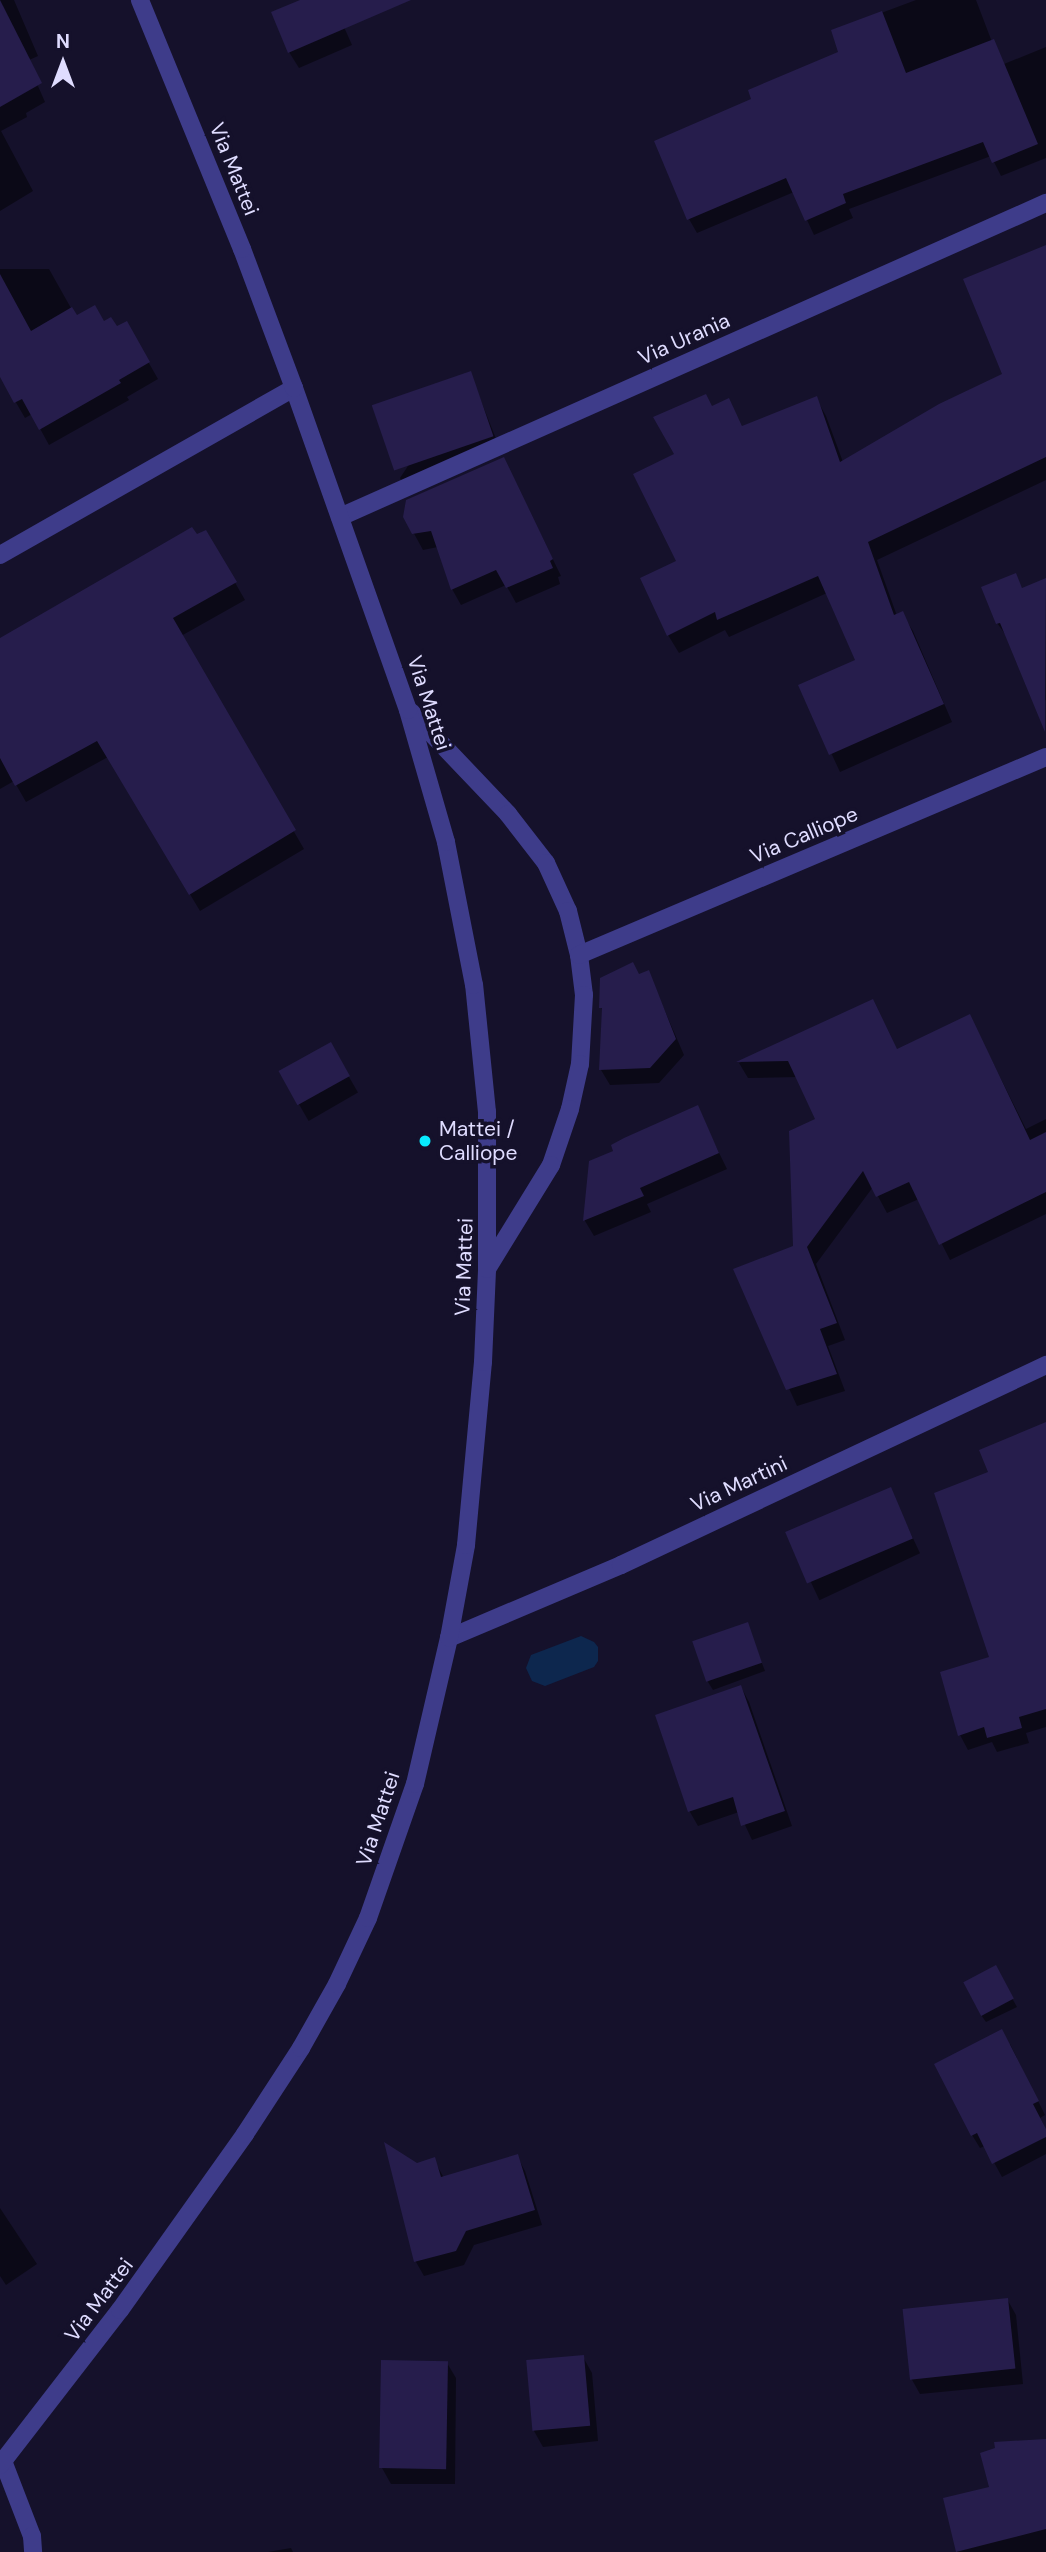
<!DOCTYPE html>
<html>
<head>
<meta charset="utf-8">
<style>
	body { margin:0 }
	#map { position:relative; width:1046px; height:2552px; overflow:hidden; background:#15112b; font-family:"DM Sans",sans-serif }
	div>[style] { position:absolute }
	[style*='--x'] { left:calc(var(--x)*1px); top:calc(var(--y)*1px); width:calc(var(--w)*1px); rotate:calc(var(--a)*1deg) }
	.water>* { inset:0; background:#0d274e }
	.shadow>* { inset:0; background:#0007; transform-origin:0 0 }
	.building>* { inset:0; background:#261d4c; transform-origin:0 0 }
	.minor>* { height:18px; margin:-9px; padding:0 9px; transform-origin:9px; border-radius:9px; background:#3e3c8a }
	.dots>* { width:19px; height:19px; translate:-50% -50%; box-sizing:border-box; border:4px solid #15112b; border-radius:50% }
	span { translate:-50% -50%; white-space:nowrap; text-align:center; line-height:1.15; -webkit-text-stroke:7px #15112b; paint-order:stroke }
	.street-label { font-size:21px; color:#dfdcff }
	.poi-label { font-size:21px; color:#dfdcff }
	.left { translate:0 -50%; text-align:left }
	.north { position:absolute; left:28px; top:28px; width:70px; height:70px; -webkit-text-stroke:5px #15112b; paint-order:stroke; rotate:0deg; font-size:19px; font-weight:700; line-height:28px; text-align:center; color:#dfdcff }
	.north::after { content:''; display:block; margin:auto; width:24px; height:32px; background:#dfdcff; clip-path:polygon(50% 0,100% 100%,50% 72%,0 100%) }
</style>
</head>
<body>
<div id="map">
	<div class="water">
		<div style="clip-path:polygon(581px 1636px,594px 1642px,598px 1647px,598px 1661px,594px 1667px,545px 1686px,532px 1681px,526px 1668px,531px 1655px)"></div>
	</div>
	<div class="shadow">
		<div style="clip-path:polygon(0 0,14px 0,38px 56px,27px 61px,45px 102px,26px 113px,27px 117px,1px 131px,33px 191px,0 211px)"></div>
		<div style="clip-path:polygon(304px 0,332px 0,352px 45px,299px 68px,289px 52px)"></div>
		<div style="clip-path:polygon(916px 0,976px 0,992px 42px,1004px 64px,1046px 47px,1046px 158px,1001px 176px,991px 156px,849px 209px,853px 218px,814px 235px,794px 192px,697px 233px,689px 219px,754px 100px,840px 53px,833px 31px)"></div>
		<div style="clip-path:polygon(1046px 246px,1046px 480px,877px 560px,897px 616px,902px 614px,913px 631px,952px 722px,840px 772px,800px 686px,857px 661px,827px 593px,729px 637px,725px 630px,679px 653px,668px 635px,642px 579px,678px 562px,677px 455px,712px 408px,738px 418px,743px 428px,816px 398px,826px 416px,843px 462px,1004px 375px)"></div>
		<div style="clip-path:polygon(0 269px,49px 269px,76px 317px,116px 328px,126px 323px,158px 379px,127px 397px,129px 400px,49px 445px,32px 414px,25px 418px,0 375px)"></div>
		<div style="clip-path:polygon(470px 373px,500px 449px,407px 490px,400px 478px)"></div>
		<div style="clip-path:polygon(512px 475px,561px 576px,558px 577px,560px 584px,516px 603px,506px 585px,461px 605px,452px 589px,438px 547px,423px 550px,405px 517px)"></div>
		<div style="clip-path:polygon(206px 532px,245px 600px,181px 636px,304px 849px,200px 911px,108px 757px,26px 802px,14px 781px,0 789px,0 660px)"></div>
		<div style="clip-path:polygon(1015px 575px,1023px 590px,1046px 580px,1046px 700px,1038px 703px,1008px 638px,997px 623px)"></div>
		<div style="clip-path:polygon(648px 972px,684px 1055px,659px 1083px,610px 1085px,601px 1070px,604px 1013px,601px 1007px,639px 976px)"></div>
		<div style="clip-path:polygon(873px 1001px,897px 1051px,978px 1033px,1026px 1129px,1046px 1119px,1046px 1214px,950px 1260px,919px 1199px,887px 1213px,873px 1187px,816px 1264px,845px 1340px,828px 1346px,845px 1391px,797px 1406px,735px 1270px,795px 1247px,817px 1120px,798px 1077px,748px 1078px,739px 1063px)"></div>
		<div style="left:330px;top:1044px;width:56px;height:57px;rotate:60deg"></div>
		<div style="clip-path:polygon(697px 1108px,727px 1169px,647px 1204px,651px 1212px,594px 1236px,585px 1221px,590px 1163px)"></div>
		<div style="clip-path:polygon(1046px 1424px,1046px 1727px,1026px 1733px,1029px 1743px,997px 1752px,992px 1742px,968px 1750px,960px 1735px,991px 1658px,991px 1473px)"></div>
		<div style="left:890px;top:1489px;width:71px;height:111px;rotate:65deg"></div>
		<div style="clip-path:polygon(747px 1624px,765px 1671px,713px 1690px,708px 1682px)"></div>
		<div style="clip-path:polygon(741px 1687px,749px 1702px,792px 1826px,752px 1840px,739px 1812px,698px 1826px,690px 1812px,657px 1716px)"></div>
		<div style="clip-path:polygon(995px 1968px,1017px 2007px,986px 2022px,981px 2015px)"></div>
		<div style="clip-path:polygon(1010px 2044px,1045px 2115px,1040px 2118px,1046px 2130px,1046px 2154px,1002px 2177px,985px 2146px,980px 2148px,972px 2135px)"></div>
		<div style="clip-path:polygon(387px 2146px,417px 2165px,434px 2160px,444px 2178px,517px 2156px,525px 2171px,542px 2225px,474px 2245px,464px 2265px,424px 2276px,416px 2262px)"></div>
		<div style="clip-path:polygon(0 2208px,37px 2264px,6px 2285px,0 2276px)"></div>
		<div style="clip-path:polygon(1007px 2299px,1016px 2315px,1023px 2384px,920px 2394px,911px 2378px)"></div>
		<div style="clip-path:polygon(583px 2357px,592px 2373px,598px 2441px,543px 2447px,534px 2431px)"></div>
		<div style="clip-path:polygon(447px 2363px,456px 2378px,455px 2484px,391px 2484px,382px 2468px)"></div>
		<div style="clip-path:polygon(1046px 2440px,1046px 2552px,957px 2552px,945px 2499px,991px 2489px)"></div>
		<div style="clip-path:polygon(291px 2548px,293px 2552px,268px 2552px)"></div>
	</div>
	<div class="building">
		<div style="clip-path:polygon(0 0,42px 83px,0 107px)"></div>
		<div style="clip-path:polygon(300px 0,411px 0,288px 53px,271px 12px)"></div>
		<div style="clip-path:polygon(882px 11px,906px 73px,994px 39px,1038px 144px,992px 163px,983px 142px,843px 194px,846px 203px,805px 221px,786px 178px,687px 220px,654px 141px,751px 99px,748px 90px,838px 52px,831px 30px)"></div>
		<div style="clip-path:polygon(1046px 245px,1046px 457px,868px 542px,894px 615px,903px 611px,944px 704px,829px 755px,798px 685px,855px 660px,818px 576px,717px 620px,715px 612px,667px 636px,640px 578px,676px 561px,633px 474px,674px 454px,653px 417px,706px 394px,712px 406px,729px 398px,742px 426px,817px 396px,840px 462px,939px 404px,1002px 374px,963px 279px)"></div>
		<div style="clip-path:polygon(0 274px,31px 331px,72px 307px,77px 315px,95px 305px,104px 321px,111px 317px,117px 326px,127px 321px,150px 362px,119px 380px,121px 383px,39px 430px,22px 399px,14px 403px,0 377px)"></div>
		<div style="left:471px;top:371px;width:69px;height:105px;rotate:71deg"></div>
		<div style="clip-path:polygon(504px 457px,553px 559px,550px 561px,553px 568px,506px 588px,496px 570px,451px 590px,431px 531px,412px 534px,403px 517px,406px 500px)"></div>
		<div style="clip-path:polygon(192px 527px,197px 534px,206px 530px,237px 582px,173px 618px,296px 830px,189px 895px,97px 741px,15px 786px,0 758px,0 638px)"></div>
		<div style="clip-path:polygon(1016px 573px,1022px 588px,1046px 578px,1045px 732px,1000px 623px,996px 624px,981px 587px)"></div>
		<div style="clip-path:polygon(633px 962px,639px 974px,649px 970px,676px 1039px,650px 1068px,599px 1070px,602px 1008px,599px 1008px,600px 978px)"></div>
		<div style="clip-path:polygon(873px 999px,897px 1049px,970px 1014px,1030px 1140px,1046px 1132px,1046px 1192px,939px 1245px,909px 1182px,876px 1197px,863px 1171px,807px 1247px,837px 1323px,820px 1329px,837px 1374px,786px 1390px,733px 1269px,793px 1246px,789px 1131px,815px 1119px,788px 1061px,736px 1062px)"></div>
		<div style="left:331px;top:1042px;width:39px;height:60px;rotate:61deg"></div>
		<div style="clip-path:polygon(698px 1105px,719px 1153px,640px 1188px,644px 1196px,583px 1221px,589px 1161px,613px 1151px,611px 1145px,624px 1138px)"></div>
		<div style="clip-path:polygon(1046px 1422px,1046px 1709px,1019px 1717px,1022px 1728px,987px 1738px,984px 1727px,958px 1736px,940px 1672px,989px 1657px,934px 1493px,988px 1472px,979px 1450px)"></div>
		<div style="left:891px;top:1487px;width:56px;height:115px;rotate:67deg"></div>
		<div style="left:748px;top:1622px;width:43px;height:59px;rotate:71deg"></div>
		<div style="clip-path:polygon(741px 1685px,785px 1811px,741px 1826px,733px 1797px,688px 1812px,655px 1715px)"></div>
		<div style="left:996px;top:1965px;width:38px;height:37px;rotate:62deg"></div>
		<div style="clip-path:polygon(1002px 2029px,1039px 2101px,1033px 2104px,1046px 2129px,1046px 2137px,992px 2164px,977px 2133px,971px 2136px,934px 2064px)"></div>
		<div style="clip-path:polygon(384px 2142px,417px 2163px,435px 2157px,441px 2177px,518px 2154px,535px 2210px,466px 2231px,456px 2251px,414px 2262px)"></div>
		<div style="left:1008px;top:2298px;width:71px;height:106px;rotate:84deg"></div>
		<div style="left:584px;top:2355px;width:71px;height:58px;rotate:85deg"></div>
		<div style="left:381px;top:2360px;width:67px;height:108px;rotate:1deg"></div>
		<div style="clip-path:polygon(1046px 2439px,1046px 2529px,956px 2552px,943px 2498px,989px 2487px,980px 2453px,995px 2448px,994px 2442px)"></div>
	</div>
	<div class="minor">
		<div style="--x:340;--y:517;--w:773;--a:-23.98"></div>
		<div style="--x:0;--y:555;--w:338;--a:-29.6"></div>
		<div style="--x:411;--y:712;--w:141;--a:46.4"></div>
		<div style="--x:508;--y:814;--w:62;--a:52.2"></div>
		<div style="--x:546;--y:863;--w:53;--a:65.4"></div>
		<div style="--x:568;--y:911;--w:45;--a:76"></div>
		<div style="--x:579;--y:955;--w:40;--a:82.9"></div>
		<div style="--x:584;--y:995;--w:69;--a:93.3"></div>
		<div style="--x:580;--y:1064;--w:46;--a:102.5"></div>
		<div style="--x:570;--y:1109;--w:59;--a:108.7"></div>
		<div style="--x:551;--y:1165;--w:122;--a:121.6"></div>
		<div style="--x:579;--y:955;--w:507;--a:-22.98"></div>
		<div style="--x:449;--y:1638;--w:187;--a:-23"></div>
		<div style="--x:621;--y:1565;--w:470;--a:-25.2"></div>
		<div style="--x:3;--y:2461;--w:80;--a:68.9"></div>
		<div style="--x:32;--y:2536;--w:16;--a:86"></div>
		<div style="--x:0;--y:2465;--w:196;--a:-52.3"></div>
		<div style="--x:120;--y:2310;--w:216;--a:-54.6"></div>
		<div style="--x:245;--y:2134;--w:103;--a:-56.9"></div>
		<div style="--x:301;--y:2048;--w:73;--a:-60.6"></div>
		<div style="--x:337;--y:1984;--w:73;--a:-64.8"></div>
		<div style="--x:368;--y:1918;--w:142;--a:-70.7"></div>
		<div style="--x:415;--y:1784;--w:150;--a:-76.9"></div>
		<div style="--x:449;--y:1638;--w:95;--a:-79.6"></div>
		<div style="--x:466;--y:1545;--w:184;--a:-84.7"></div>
		<div style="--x:483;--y:1362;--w:93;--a:-87.5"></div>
		<div style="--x:487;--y:1269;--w:157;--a:-90"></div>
		<div style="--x:487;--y:1112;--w:128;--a:-95.8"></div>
		<div style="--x:474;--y:985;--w:146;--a:-101.1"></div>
		<div style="--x:446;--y:842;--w:137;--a:-106.1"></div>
		<div style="--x:408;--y:710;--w:342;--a:-109.5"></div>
		<div style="--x:294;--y:388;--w:148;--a:-110.5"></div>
		<div style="--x:242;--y:249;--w:269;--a:-112.3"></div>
	</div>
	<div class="dots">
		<div style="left:425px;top:1141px;background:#08ebfe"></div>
	</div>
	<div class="street-label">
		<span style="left:234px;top:169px;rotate:68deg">Via Mattei</span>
		<span style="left:684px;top:339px;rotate:-24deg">Via Urania</span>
		<span style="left:429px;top:703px;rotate:72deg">Via Mattei</span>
		<span style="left:804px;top:835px;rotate:-23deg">Via Calliope</span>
		<span style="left:464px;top:1267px;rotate:-88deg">Via Mattei</span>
		<span style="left:739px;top:1484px;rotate:-25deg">Via Martini</span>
		<span style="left:378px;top:1819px;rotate:-72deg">Via Mattei</span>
		<span style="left:99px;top:2300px;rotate:-53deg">Via Mattei</span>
	</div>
	<div class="poi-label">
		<span class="left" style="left:439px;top:1141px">Mattei /<br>Calliope</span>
	</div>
	<div class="north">N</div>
</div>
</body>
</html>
